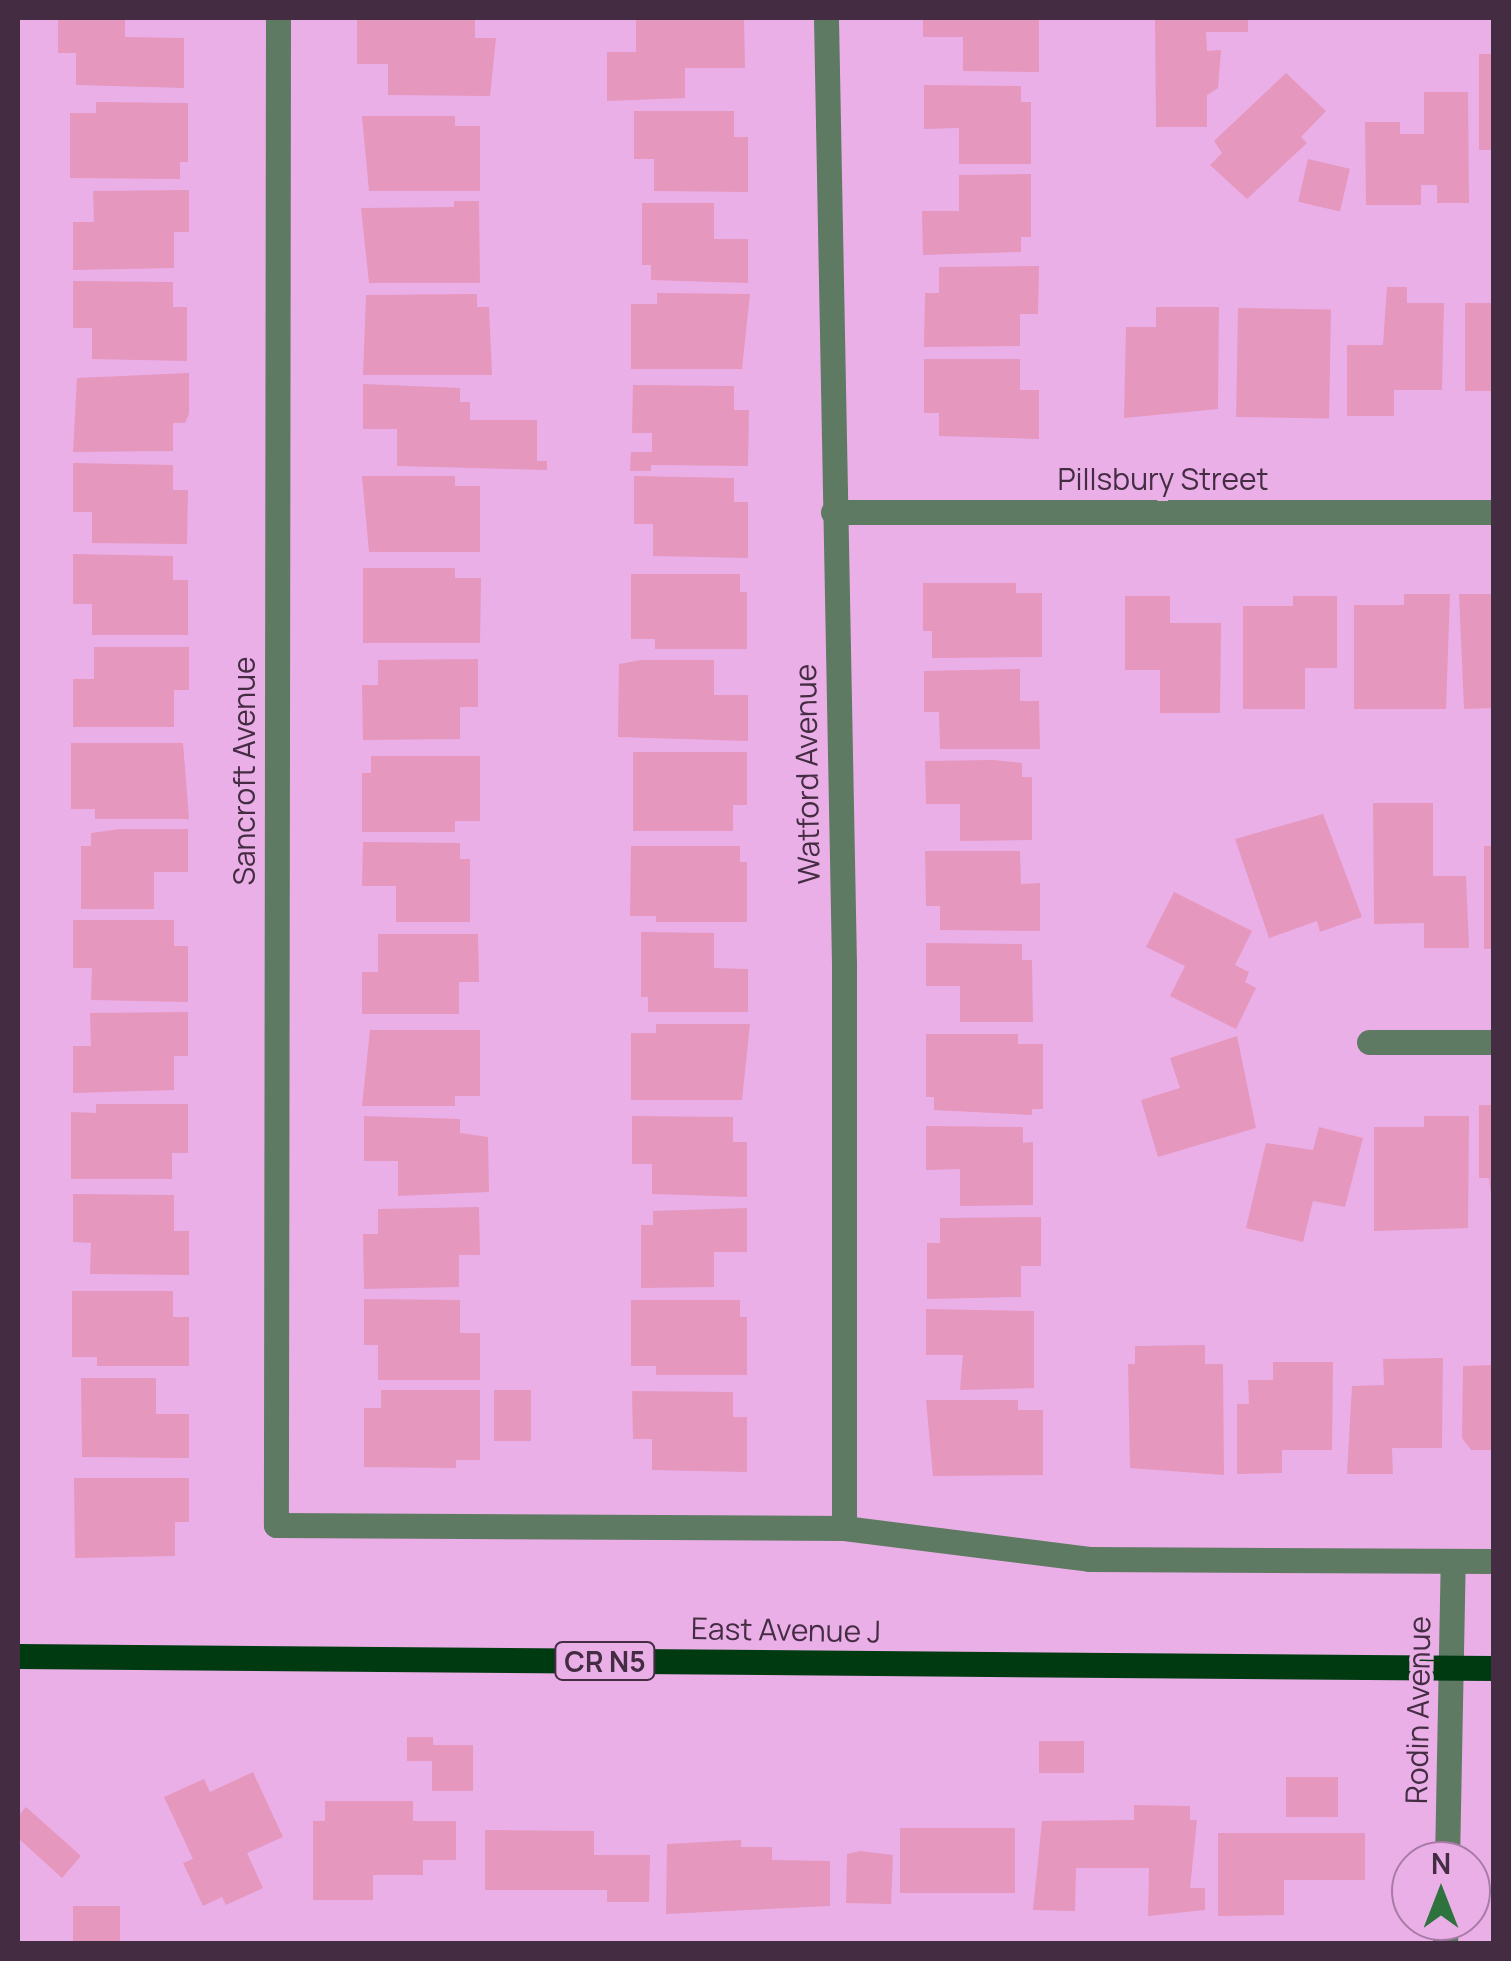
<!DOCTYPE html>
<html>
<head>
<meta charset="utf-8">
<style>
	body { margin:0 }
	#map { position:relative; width:1511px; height:1961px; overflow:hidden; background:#ebafe8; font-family:Manrope,sans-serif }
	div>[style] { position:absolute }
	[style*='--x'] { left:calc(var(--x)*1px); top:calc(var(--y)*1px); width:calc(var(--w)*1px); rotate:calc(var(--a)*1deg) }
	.building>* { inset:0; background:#e597be; transform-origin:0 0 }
	.minor>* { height:25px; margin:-12.5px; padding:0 12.5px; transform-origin:12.5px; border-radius:12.5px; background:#5f7a62 }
	.major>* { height:25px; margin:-12.5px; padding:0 12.5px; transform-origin:12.5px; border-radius:12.5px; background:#003a11 }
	span { translate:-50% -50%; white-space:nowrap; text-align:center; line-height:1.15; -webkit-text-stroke:8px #ebafe8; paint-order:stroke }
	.shield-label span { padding:2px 8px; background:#ebafe8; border:2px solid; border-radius:8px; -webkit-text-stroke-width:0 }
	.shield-label { font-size:28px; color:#442d43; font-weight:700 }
	.street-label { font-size:30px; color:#442d43 }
	.frame { position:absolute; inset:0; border:20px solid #442d43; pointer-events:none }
	.north { position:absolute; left:1391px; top:1841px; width:100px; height:100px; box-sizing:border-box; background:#ebafe8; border:2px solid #a87ba6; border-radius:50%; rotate:0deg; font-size:28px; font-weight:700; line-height:40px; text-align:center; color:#442d43 }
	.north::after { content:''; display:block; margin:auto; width:35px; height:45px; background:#2e723d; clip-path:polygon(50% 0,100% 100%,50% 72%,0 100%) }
</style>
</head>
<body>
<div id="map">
	<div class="building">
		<div style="clip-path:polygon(58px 18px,125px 18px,125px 37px,184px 38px,184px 88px,76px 85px,76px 53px,58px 53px)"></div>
		<div style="clip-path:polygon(357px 18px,475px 20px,475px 38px,496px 38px,490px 96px,388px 95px,388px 64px,357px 64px)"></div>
		<div style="clip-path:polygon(744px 18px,745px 68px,685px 68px,685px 98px,607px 101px,607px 52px,636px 52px,636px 20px)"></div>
		<div style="clip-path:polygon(923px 18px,1039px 18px,1039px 72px,963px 71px,963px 37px,923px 37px)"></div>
		<div style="clip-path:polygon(1155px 18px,1248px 18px,1248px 32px,1206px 32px,1207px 51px,1221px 50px,1218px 88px,1207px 95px,1207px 127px,1156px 127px)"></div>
		<div style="left:1479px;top:54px;width:15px;height:96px"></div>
		<div style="clip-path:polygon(1286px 73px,1326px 111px,1301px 137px,1307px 143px,1247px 199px,1210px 165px,1222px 153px,1214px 141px)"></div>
		<div style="clip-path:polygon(924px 85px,1021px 86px,1021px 102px,1031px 102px,1031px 164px,959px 164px,959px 128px,924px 129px)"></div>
		<div style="clip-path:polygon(1424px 92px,1468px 92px,1469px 203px,1437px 203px,1437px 185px,1421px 185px,1421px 205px,1366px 205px,1365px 122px,1400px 122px,1400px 134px,1424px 134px)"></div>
		<div style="clip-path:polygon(96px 102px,188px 103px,188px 162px,180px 162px,180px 179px,70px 178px,70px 113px,96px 113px)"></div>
		<div style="clip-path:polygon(634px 111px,734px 111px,734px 137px,748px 137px,748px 192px,654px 191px,654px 159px,634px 159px)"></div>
		<div style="clip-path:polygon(362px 116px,455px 116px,455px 126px,480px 126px,480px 191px,369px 191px)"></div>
		<div style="left:1308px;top:159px;width:43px;height:44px;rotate:13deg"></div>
		<div style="clip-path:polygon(1031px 174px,1031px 237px,1021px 237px,1021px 252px,923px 255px,922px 211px,959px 211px,959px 175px)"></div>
		<div style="clip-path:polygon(189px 190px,189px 232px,174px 232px,174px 268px,73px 270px,73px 222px,94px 222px,93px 191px)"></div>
		<div style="clip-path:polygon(454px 201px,479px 201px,480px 283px,369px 283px,361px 208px,454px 207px)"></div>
		<div style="clip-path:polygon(642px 203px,714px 203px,714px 239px,748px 239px,748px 283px,651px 280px,651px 265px,642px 265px)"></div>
		<div style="clip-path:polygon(1039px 266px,1038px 314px,1020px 314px,1020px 346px,924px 347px,925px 293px,939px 293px,939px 267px)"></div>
		<div style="clip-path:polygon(73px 281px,173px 282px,173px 307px,187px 307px,187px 361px,92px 359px,92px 328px,73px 328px)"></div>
		<div style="clip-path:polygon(1387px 287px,1407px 287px,1407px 303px,1444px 303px,1442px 390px,1394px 390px,1394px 416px,1347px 416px,1347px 345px,1383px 345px)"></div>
		<div style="clip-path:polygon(657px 293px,750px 294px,742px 369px,631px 369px,631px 304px,657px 304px)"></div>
		<div style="clip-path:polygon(477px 294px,477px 307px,489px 307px,492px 375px,363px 375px,366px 295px)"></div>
		<div style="left:1465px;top:303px;width:29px;height:88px"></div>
		<div style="clip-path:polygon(1156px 307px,1219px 307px,1218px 409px,1124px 418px,1126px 327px,1156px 327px)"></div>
		<div style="left:1238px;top:308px;width:93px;height:109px;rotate:1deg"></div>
		<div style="clip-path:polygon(924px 359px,1020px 359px,1020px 390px,1039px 390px,1039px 439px,939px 436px,939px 413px,924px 413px)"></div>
		<div style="clip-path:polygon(189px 373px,189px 414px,185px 423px,173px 423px,173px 451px,73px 452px,77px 378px)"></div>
		<div style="clip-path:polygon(363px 384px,460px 388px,460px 402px,470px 402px,470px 420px,537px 420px,537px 461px,547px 461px,547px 470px,397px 466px,397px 429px,363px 429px)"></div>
		<div style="clip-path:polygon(633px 385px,734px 386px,734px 410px,749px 410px,748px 466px,651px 465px,651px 471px,630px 471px,631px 452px,652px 452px,652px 433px,632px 433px)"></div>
		<div style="clip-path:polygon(73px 463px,173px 465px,173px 490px,188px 490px,187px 544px,92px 543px,92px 512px,73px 512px)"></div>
		<div style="clip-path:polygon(362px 476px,455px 476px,455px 486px,480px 486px,480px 552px,369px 552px)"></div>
		<div style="clip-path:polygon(634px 476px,734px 478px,734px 502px,748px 502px,748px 558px,653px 556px,653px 524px,634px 524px)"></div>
		<div style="clip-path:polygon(73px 554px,173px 556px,173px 580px,188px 580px,188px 635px,92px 635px,92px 604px,73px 604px)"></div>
		<div style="clip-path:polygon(363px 568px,455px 568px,455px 578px,481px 578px,480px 643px,363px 643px)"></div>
		<div style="clip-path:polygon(631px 574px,740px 574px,740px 592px,747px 592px,747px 649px,655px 649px,655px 639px,631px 639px)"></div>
		<div style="clip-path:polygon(923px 583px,1016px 583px,1016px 593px,1042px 593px,1042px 657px,932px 658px,932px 631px,923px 631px)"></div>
		<div style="clip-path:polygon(1404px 594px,1450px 594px,1446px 709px,1354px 709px,1354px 605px,1404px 605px)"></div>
		<div style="clip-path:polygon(1459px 594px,1494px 594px,1494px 708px,1464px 709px)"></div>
		<div style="clip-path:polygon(1125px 596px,1170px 596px,1170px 623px,1221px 623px,1220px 713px,1160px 713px,1160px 670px,1125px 670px)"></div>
		<div style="clip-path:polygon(1293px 596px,1337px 596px,1337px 668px,1305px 668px,1305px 709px,1243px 709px,1243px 606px,1293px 606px)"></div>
		<div style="clip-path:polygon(94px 647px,189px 647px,189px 690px,174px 690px,174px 727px,73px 727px,73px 679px,94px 679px)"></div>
		<div style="clip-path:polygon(478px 659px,478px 707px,460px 707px,460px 739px,363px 740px,362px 685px,378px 685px,378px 660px)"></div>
		<div style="clip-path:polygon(641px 660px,714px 660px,714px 695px,748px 695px,748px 741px,618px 737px,619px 664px)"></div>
		<div style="clip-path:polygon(1020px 669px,1020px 701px,1039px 701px,1040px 749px,940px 749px,939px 712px,924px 712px,924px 671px)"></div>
		<div style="clip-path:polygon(71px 743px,183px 743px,189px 819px,95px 819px,95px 809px,71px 809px)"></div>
		<div style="clip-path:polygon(633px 752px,747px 752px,747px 805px,733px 805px,733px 831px,633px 831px)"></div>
		<div style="clip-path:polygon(371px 756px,480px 756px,480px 821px,455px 821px,455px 832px,362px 832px,362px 773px,371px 773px)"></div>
		<div style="clip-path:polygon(993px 760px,1022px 763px,1022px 777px,1032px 777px,1032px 840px,960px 841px,960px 804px,926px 804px,925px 761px)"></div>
		<div style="clip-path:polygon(1373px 803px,1433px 803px,1433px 876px,1466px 876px,1469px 948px,1424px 948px,1424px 923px,1374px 924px)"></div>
		<div style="clip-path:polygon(1323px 814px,1362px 917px,1320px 932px,1317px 921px,1269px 938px,1235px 839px)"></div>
		<div style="clip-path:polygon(120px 829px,188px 829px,188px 872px,154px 872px,154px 909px,81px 909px,81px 846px,91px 846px,91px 833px)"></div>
		<div style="clip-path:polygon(363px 842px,460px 843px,460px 859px,470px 859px,470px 922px,396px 922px,396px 886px,362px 886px)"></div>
		<div style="clip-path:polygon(631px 846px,740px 846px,740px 862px,747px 862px,747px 922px,656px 922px,656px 916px,630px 916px)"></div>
		<div style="left:1484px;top:846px;width:10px;height:103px"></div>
		<div style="clip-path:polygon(925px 851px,1020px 851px,1021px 884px,1040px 883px,1040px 931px,940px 930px,940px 906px,926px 906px)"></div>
		<div style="clip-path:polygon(1174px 892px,1252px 931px,1235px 965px,1249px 972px,1245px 982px,1256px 988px,1236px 1029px,1170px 996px,1185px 966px,1146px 947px)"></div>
		<div style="clip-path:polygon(73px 920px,174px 920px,174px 946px,188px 946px,188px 1002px,91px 1000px,92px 968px,73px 968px)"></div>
		<div style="clip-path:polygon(641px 932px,714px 933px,714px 968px,748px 969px,748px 1012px,648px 1012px,648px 997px,641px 997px)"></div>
		<div style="clip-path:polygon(378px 934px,478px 934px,479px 982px,459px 982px,459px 1014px,362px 1014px,362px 972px,378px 972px)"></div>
		<div style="clip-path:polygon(926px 943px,1022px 944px,1022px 960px,1032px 960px,1033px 1022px,960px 1022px,960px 986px,926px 986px)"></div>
		<div style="clip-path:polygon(188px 1012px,188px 1056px,174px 1056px,174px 1090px,73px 1093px,73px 1046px,91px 1046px,90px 1013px)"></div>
		<div style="clip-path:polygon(656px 1024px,750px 1024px,742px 1100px,631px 1100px,631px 1033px,656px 1033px)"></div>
		<div style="clip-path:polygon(370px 1030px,480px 1030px,480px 1096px,455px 1096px,455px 1106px,362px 1106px)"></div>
		<div style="clip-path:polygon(926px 1034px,1018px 1034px,1018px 1044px,1043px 1044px,1043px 1109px,1032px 1109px,1032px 1115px,934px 1110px,934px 1097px,926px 1097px)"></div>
		<div style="clip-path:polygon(1237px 1036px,1256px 1128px,1158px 1157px,1141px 1100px,1180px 1088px,1170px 1058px)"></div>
		<div style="clip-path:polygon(96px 1104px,188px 1104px,188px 1153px,172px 1153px,172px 1179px,71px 1179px,71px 1112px,96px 1113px)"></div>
		<div style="clip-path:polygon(1479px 1105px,1494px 1105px,1494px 1221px,1489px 1178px,1479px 1178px)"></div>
		<div style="clip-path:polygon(364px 1116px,460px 1119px,460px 1133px,488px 1137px,489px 1192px,398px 1196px,398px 1161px,364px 1161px)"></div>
		<div style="clip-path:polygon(632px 1116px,733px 1117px,733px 1142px,747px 1142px,747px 1197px,652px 1194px,652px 1164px,632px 1164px)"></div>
		<div style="clip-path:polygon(1424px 1116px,1469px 1116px,1468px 1228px,1374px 1231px,1374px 1127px,1424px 1127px)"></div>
		<div style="clip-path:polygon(926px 1126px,1023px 1127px,1023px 1143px,1033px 1142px,1033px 1205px,960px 1206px,960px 1169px,926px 1170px)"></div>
		<div style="clip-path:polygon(1319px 1127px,1363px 1138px,1345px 1207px,1313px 1201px,1303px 1242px,1246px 1228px,1266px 1143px,1313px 1150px)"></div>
		<div style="clip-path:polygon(73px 1194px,174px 1195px,174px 1231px,189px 1231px,189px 1275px,90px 1274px,91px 1243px,73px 1242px)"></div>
		<div style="clip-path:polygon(479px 1207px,480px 1255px,459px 1255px,459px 1287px,364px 1289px,363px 1234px,378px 1234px,378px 1209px)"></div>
		<div style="clip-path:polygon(747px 1208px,747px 1252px,714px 1252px,714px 1287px,641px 1288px,641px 1225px,653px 1225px,653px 1211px)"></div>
		<div style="clip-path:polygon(1041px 1217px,1041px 1266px,1021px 1266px,1021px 1297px,927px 1299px,927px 1243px,940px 1243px,940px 1218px)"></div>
		<div style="clip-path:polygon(72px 1291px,173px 1291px,173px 1317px,189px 1317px,189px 1366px,97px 1366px,97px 1357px,72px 1357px)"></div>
		<div style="clip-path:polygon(364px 1299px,460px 1300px,460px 1333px,480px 1333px,480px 1380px,378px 1380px,378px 1345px,364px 1345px)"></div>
		<div style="clip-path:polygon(631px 1300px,740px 1300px,740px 1317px,747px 1317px,747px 1375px,656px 1375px,656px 1366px,631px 1366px)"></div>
		<div style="clip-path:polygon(926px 1309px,1034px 1311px,1034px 1388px,960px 1390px,963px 1355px,926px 1355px)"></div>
		<div style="clip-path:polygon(1205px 1345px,1205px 1364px,1223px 1364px,1224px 1475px,1130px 1468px,1128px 1364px,1135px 1364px,1135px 1346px)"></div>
		<div style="clip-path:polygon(1443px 1358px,1442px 1448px,1392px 1448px,1393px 1474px,1347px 1474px,1352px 1386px,1384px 1385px,1383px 1359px)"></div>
		<div style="clip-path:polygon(1273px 1362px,1333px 1362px,1332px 1450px,1282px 1450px,1282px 1473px,1237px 1474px,1237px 1404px,1249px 1404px,1248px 1380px,1273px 1380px)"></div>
		<div style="clip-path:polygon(1494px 1365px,1494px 1450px,1471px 1450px,1462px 1438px,1463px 1366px)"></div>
		<div style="clip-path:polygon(81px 1378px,156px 1378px,156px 1414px,189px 1414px,189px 1458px,82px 1457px)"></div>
		<div style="clip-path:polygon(381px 1390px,480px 1390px,480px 1460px,456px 1460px,456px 1468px,364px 1467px,364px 1408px,381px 1408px)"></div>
		<div style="left:494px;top:1390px;width:37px;height:51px"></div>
		<div style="clip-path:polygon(632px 1391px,733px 1392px,733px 1417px,747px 1417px,747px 1472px,652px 1470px,652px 1439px,633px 1439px)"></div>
		<div style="clip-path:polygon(926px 1400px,1018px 1400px,1018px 1410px,1043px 1410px,1043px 1475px,933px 1476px)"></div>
		<div style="clip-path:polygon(74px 1478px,189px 1478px,189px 1522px,175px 1522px,175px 1556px,75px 1558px)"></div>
		<div style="clip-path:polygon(407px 1737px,433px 1737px,433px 1745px,473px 1745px,473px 1791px,432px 1791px,432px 1761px,407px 1761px)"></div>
		<div style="left:1039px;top:1741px;width:45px;height:32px"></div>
		<div style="clip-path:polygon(253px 1772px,283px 1837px,247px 1853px,263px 1888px,226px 1905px,222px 1897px,203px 1906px,183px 1863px,193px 1859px,164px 1797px,204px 1779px,210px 1792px)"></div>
		<div style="left:1286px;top:1777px;width:52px;height:40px"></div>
		<div style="clip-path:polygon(325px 1801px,413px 1801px,413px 1821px,456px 1821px,456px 1860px,423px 1860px,423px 1875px,373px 1875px,373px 1900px,313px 1900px,313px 1821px,325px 1821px)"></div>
		<div style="clip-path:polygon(1134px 1805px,1190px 1806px,1190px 1820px,1197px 1820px,1190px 1888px,1205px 1888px,1205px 1910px,1148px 1916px,1149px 1868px,1076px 1868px,1075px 1911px,1033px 1910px,1042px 1821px,1134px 1820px)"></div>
		<div style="clip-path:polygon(26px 1807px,81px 1856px,62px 1878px,18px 1838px,18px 1816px)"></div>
		<div style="left:900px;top:1828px;width:115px;height:65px"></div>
		<div style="clip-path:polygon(485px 1830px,594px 1831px,594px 1855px,650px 1855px,649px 1902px,607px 1902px,607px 1890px,485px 1890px)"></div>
		<div style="clip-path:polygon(1218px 1833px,1365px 1833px,1365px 1880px,1284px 1880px,1284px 1915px,1218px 1916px)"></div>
		<div style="clip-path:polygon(741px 1840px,741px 1847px,772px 1847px,772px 1860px,830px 1861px,830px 1906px,666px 1914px,667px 1844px)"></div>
		<div style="clip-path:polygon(860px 1851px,893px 1855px,891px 1904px,846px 1903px,847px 1854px)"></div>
		<div style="left:73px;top:1906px;width:47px;height:38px"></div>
	</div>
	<div class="minor">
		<div style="--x:278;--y:18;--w:1507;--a:90.08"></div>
		<div style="--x:276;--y:1525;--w:568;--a:0.3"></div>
		<div style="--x:844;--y:1528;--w:247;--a:7.2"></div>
		<div style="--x:1089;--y:1559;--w:405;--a:0.3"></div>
		<div style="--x:826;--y:18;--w:948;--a:88.91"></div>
		<div style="--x:844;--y:966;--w:562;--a:90"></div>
		<div style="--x:833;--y:512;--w:661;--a:0"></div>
		<div style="--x:1369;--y:1042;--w:125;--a:0"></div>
		<div style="--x:1447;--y:1861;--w:300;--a:-88.9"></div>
		<div style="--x:1445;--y:1944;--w:23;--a:-88"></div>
	</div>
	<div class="major">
		<div style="--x:18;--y:1656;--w:1476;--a:0.47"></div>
	</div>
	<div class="shield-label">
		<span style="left:605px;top:1661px">CR N5</span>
	</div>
	<div class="street-label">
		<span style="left:1163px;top:479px">Pillsbury Street</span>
		<span style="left:244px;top:771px;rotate:-90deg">Sancroft Avenue</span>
		<span style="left:807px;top:774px;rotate:-91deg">Watford Avenue</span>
		<span style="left:786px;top:1630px;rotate:1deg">East Avenue J</span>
		<span style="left:1418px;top:1710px;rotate:-89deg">Rodin Avenue</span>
	</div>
	<div class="frame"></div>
	<div class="north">N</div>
</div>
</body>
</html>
